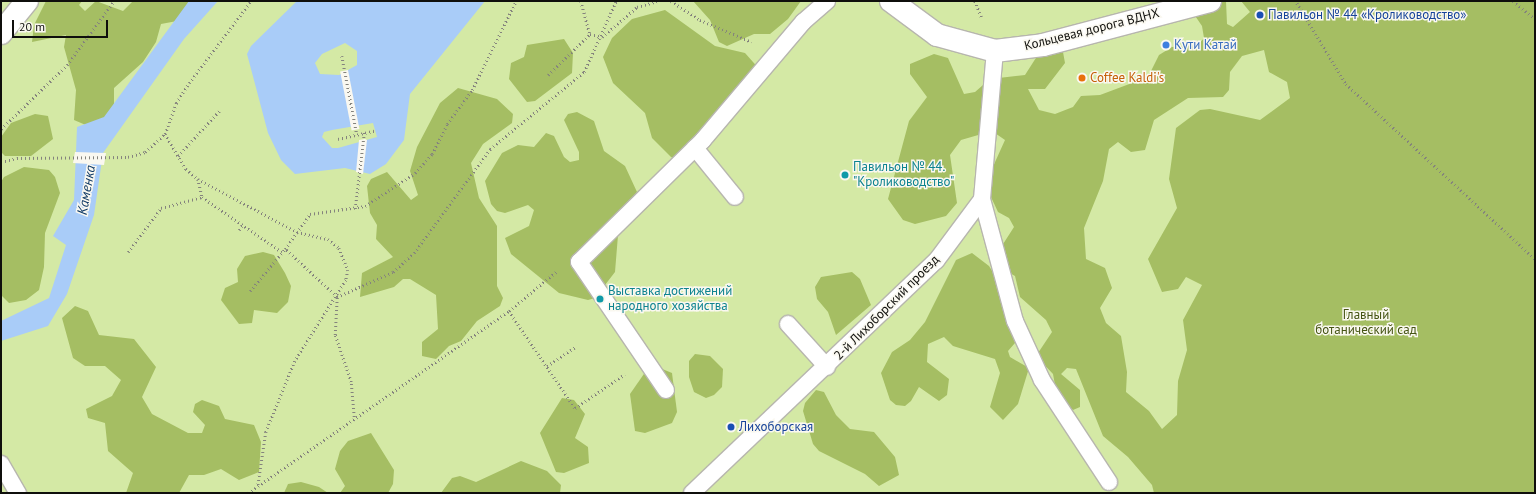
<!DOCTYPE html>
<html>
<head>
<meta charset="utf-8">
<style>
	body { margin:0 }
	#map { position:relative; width:1536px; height:494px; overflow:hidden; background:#faf8f0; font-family:"PT Sans",sans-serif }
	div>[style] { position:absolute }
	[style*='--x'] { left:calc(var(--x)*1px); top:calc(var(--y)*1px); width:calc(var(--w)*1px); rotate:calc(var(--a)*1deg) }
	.green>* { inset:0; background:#d4e9a5; transform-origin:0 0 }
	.forest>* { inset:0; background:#a5be63 }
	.water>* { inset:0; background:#a9ccf8 }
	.pier>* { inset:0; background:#faf8f0; transform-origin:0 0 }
	.path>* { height:2.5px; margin-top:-1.25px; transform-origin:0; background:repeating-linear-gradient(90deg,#84837d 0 1px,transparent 0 4px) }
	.roads { filter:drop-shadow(1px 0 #b7b6ae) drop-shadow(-1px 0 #b7b6ae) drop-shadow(0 1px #b7b6ae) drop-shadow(0 -1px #b7b6ae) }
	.lane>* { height:16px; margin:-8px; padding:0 8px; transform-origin:8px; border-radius:8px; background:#fff }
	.street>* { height:22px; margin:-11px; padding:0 11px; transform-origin:11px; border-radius:11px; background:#fff }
	.dots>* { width:11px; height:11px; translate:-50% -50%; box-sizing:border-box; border:2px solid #faf8f0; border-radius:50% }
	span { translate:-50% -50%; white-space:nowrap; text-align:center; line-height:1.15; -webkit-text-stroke:3px #faf8f0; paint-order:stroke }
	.transit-label { font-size:13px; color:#164399 }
	.left { translate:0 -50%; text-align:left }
	.street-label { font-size:13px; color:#0f0f0c }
	.shop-label { font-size:13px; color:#366cbe }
	.food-label { font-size:13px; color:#c56008 }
	.culture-label { font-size:13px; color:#0d838f }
	.park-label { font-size:13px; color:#455413 }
	.water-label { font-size:14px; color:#0e3865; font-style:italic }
	.frame { position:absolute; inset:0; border:2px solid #0f0f0c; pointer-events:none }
	.scale { position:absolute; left:12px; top:20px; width:96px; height:18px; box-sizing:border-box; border:2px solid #0f0f0c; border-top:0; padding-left:5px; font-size:12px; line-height:14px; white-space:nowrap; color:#0f0f0c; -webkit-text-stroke:3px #faf8f0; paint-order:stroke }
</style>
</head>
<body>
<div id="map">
	<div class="green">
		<div style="left:1px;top:1px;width:1534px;height:492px"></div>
	</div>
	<div class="forest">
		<div style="clip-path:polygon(46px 1px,82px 1px,79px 5px,85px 11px,96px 1px,123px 11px,133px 1px,198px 1px,177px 21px,161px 24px,156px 42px,143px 62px,114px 88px,114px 109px,97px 125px,88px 126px,74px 120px,76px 90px,64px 47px,66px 35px,32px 42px,34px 25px)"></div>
		<div style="clip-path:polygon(693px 1px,801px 1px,788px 19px,770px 34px,754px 34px,727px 46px,719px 42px,710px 20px)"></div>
		<div style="clip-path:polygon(evenodd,1185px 1px,1226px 1px,1227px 24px,1233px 27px,1250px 12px,1241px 1px,1535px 1px,1535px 493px,1154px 493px,1152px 485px,1128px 457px,1103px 436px,1076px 369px,1067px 368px,1061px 374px,1080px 390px,1080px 407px,1073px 410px,1057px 396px,1053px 374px,1036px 356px,1052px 332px,1046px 320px,1020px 297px,1015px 276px,1003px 269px,996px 255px,1014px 227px,1009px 218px,998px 212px,991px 197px,991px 171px,1005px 140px,992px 131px,961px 140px,950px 155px,957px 203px,946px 216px,915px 224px,903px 220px,888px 199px,909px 121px,927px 97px,910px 74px,910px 64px,934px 54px,948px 58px,964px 94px,975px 92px,990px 79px,1025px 75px,1041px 50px,1063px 52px,1065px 63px,1045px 89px,1028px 89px,1039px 110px,1055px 114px,1073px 107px,1081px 96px,1100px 95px,1148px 77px,1159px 55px,1172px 47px,1198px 45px,1204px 38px,1202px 26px,1185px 1px,1264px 50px,1269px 72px,1287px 82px,1290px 98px,1260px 120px,1210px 109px,1200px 110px,1176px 128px,1169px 179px,1177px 208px,1148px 259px,1162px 292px,1178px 289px,1186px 277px,1202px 285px,1183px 320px,1187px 350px,1178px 381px,1177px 415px,1162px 429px,1149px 411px,1126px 392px,1127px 372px,1121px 336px,1106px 323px,1100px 308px,1112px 288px,1105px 268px,1086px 259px,1084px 228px,1103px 181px,1109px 149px,1118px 142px,1131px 152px,1145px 150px,1154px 120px,1188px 98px,1223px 97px,1229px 90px,1230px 72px,1242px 56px,1264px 50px)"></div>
		<div style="clip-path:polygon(665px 10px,715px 46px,745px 53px,761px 71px,762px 80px,738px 112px,704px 148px,678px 160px,671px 157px,652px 138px,645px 113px,613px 83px,603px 57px,612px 38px,632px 19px)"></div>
		<div style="clip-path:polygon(564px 39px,573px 53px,572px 73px,535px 101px,527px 102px,509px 79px,511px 63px,524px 57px,527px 45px)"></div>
		<div style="clip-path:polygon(458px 88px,497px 99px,513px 114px,512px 123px,483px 144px,471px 163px,479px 198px,497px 226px,497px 286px,503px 298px,500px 306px,477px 321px,461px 341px,449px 346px,436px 359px,422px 356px,422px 342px,438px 329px,436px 295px,410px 279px,403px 279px,394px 287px,360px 297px,362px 273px,393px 257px,376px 239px,377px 225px,370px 213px,367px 186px,371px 179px,387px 172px,411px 200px,418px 195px,410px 171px,417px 147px,440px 103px)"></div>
		<div style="clip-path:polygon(577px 112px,594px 121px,604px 151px,625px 166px,637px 192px,619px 223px,615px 272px,595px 298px,588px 300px,559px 293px,511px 254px,505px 238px,529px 226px,534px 210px,528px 205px,505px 213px,497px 211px,491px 204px,485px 181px,502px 153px,518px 145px,534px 147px,546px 133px,554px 136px,564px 157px,570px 162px,579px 160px,579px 152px,564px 120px,568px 114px)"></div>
		<div style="clip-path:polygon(35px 114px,48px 116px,53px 139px,31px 156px,5px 156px,1px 152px,1px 137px,11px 123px)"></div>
		<div style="clip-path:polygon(24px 167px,49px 170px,55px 177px,60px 193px,45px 233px,44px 267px,39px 290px,26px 300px,9px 303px,1px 295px,1px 182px,4px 177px)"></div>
		<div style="clip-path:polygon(263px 252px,274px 255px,285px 273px,291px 286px,288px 302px,277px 313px,254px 310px,252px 323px,239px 324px,221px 300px,225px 288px,238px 282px,237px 269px,245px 256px)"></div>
		<div style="clip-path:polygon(972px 253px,989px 266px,1015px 308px,1021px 336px,1008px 351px,1010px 357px,1029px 368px,1018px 404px,1003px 420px,990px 407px,1000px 373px,995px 359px,953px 346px,944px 337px,928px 344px,927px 362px,949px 379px,947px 395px,939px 401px,919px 387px,911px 401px,905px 406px,896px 405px,890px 400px,881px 373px,892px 352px,910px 340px,925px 322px,956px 260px)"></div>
		<div style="clip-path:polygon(852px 272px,860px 279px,871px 305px,836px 335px,828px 312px,817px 299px,815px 287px,821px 277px)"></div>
		<div style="clip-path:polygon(75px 306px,88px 311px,99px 335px,134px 339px,156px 367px,142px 397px,152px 414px,188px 433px,202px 433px,205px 425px,193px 412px,195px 404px,202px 400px,219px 406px,225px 419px,254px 425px,261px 442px,259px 472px,239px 480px,221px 469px,204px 475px,189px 475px,179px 493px,126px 493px,133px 473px,108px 451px,105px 423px,88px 418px,86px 409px,112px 396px,121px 380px,105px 366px,85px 366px,73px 358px,62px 318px)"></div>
		<div style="clip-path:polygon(695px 354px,710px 356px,723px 369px,722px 387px,714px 395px,706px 398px,694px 392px,689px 377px,689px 361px)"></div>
		<div style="clip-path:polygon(655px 366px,672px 373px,677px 412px,672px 423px,645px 433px,635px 431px,630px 394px,646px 371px)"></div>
		<div style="clip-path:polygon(816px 390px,824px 392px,836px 415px,850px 429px,874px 432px,895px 457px,899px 475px,879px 486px,865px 474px,819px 451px,813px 444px,803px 411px,805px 403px)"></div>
		<div style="clip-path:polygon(562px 398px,574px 400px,585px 414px,575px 438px,588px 447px,589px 463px,564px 473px,556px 472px,540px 433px)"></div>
		<div style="clip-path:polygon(371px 433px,394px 470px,393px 484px,388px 493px,340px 493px,345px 486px,335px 469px,340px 451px,348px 441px)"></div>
		<div style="clip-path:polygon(521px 461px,547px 471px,561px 485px,560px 493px,441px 493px,452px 478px,460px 476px,476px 482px)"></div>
		<div style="clip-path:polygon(301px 482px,319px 487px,328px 493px,284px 493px,288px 484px)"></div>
	</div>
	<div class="water">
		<div style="clip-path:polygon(189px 1px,218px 1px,184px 39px,103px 153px,94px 215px,67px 294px,48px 326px,1px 341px,1px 321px,49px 298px,66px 245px,53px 236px,74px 200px,77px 127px,104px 117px)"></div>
		<div style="clip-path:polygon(evenodd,297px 1px,485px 1px,410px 94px,404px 140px,386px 164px,370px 174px,345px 168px,295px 174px,281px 160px,268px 133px,247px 54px,251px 46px,297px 1px,345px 43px,357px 51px,357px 65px,339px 75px,320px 74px,315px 63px,322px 54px,345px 43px,297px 1px,373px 123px,377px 137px,338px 148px,332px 148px,322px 137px,324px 132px,332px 130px,373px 123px)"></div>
	</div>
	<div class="pier">
		<div style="left:348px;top:70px;width:60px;height:8px;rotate:79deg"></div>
		<div style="clip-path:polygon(365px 139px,367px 140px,363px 174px,356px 172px,359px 140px)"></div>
		<div style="clip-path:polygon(75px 152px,106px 153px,104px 165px,73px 163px)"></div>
	</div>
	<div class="path">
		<div style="--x:581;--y:1;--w:34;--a:75"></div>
		<div style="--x:671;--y:1;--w:35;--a:33"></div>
		<div style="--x:700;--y:20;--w:56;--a:22.9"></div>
		<div style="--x:975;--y:1;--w:18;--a:68"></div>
		<div style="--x:1513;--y:1;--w:28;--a:39"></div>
		<div style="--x:1297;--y:3;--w:95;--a:58.8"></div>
		<div style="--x:1346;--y:84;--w:258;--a:42.8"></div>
		<div style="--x:342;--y:56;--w:80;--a:79.2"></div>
		<div style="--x:548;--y:75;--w:59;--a:-44.3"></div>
		<div style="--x:590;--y:34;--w:12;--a:14"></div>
		<div style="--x:602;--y:37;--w:46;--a:-40.6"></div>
		<div style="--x:637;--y:7;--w:22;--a:-16"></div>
		<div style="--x:1;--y:129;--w:92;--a:-44.1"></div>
		<div style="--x:67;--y:65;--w:79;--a:-53.7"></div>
		<div style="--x:165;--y:134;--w:33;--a:-70"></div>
		<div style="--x:176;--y:103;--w:24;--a:-57"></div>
		<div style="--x:189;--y:83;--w:103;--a:-52.9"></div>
		<div style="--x:338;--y:139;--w:37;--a:-13"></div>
		<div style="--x:178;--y:156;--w:62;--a:-47.6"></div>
		<div style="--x:1;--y:162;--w:16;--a:-14"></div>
		<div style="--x:17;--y:158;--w:111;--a:-0.5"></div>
		<div style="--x:128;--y:157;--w:18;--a:-16"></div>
		<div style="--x:145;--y:152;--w:27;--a:-42"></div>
		<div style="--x:165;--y:134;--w:41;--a:59"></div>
		<div style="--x:186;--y:169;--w:16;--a:40"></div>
		<div style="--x:198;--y:179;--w:112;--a:28.2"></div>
		<div style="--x:297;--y:232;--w:32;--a:13"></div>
		<div style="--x:328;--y:239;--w:14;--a:39"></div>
		<div style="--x:339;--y:248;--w:24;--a:68"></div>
		<div style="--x:348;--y:270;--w:10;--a:101"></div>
		<div style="--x:346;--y:280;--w:96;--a:122.2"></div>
		<div style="--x:295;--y:361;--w:77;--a:112.2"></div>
		<div style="--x:266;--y:432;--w:55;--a:98.4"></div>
		<div style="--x:198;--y:179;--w:18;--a:77"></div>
		<div style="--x:202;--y:197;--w:97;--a:34.5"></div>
		<div style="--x:355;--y:209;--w:77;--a:-83.2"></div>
		<div style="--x:239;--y:230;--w:6;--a:-59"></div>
		<div style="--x:128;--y:252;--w:55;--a:-53.1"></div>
		<div style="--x:161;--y:208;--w:42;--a:-15"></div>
		<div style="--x:250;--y:291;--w:55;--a:-50.2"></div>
		<div style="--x:337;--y:297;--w:61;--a:-24.1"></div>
		<div style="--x:393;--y:272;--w:28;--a:-42"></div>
		<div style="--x:414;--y:253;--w:129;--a:-53.8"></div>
		<div style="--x:490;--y:149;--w:122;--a:-39.3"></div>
		<div style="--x:584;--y:72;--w:78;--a:-65.7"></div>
		<div style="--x:509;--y:311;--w:117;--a:55.8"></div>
		<div style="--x:575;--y:408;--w:60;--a:-34.2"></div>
		<div style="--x:547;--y:366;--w:34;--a:-34"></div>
		<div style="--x:354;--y:417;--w:35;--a:-95"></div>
		<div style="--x:351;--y:382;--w:50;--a:-108.8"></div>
		<div style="--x:335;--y:335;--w:38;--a:-87"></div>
		<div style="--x:337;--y:297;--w:71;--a:-137.3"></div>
		<div style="--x:285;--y:249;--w:43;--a:-54.5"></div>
		<div style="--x:310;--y:214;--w:56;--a:-8.3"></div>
		<div style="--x:365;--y:206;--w:60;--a:-33.4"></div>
		<div style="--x:415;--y:173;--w:25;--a:-48"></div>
		<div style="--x:432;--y:154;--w:34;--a:-63"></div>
		<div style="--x:447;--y:124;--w:42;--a:-53.7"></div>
		<div style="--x:472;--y:90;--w:99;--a:-63.7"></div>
		<div style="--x:248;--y:493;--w:318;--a:-34.9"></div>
		<div style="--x:509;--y:311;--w:62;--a:-39.8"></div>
	</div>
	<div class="roads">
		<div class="lane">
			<div style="--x:695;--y:148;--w:63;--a:50.8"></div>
			<div style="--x:982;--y:199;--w:126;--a:74.9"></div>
			<div style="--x:1015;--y:321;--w:65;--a:65.4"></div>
			<div style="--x:1042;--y:380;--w:122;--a:56.7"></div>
			<div style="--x:788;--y:324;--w:58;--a:47.8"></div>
			<div style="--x:666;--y:390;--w:155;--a:-124.2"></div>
			<div style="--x:579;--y:262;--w:174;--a:-44.5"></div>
			<div style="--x:703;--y:140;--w:155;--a:-49.7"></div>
			<div style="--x:803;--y:22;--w:32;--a:-41"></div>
			<div style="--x:1;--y:464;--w:34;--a:60"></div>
			<div style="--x:692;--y:493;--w:337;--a:-43.6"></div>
			<div style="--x:936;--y:261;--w:77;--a:-53.4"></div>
			<div style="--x:982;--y:199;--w:149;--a:-85"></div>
		</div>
		<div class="street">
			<div style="--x:891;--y:1;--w:57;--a:36.5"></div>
			<div style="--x:937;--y:35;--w:60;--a:15.4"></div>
			<div style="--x:995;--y:51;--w:48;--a:-7.1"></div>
			<div style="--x:1043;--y:45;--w:173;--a:-14.8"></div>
			<div style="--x:1;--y:33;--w:41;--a:-50.9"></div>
		</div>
	</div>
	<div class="dots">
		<div style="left:1260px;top:15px;background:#1a4fb4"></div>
		<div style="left:1166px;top:45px;background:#3f7fe0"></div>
		<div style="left:1082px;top:78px;background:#e8710a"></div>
		<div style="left:845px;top:175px;background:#0f9aa8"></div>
		<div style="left:600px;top:299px;background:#0f9aa8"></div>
		<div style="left:731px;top:427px;background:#1a4fb4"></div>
	</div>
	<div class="transit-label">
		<span class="left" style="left:1268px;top:15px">Павильон № 44 «Кролиководство»</span>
		<span class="left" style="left:739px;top:427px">Лихоборская</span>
	</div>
	<div class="street-label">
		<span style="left:1092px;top:30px;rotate:-14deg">Кольцевая дорога ВДНХ</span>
		<span style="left:887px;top:308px;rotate:-45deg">2-й Лихоборский проезд</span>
	</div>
	<div class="shop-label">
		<span class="left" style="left:1174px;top:45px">Кути Катай</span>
	</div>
	<div class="food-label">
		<span class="left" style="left:1090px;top:78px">Coffee Kaldi's</span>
	</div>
	<div class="culture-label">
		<span class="left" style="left:853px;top:175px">Павильон № 44.<br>"Кролиководство"</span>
		<span class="left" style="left:608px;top:299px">Выставка достижений<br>народного хозяйства</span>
	</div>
	<div class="park-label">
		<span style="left:1366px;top:323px">Главный<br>ботанический сад</span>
	</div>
	<div class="water-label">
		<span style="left:86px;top:190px;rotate:-80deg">Каменка</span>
	</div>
	<div class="frame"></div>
	<div class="scale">20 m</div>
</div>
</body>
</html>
